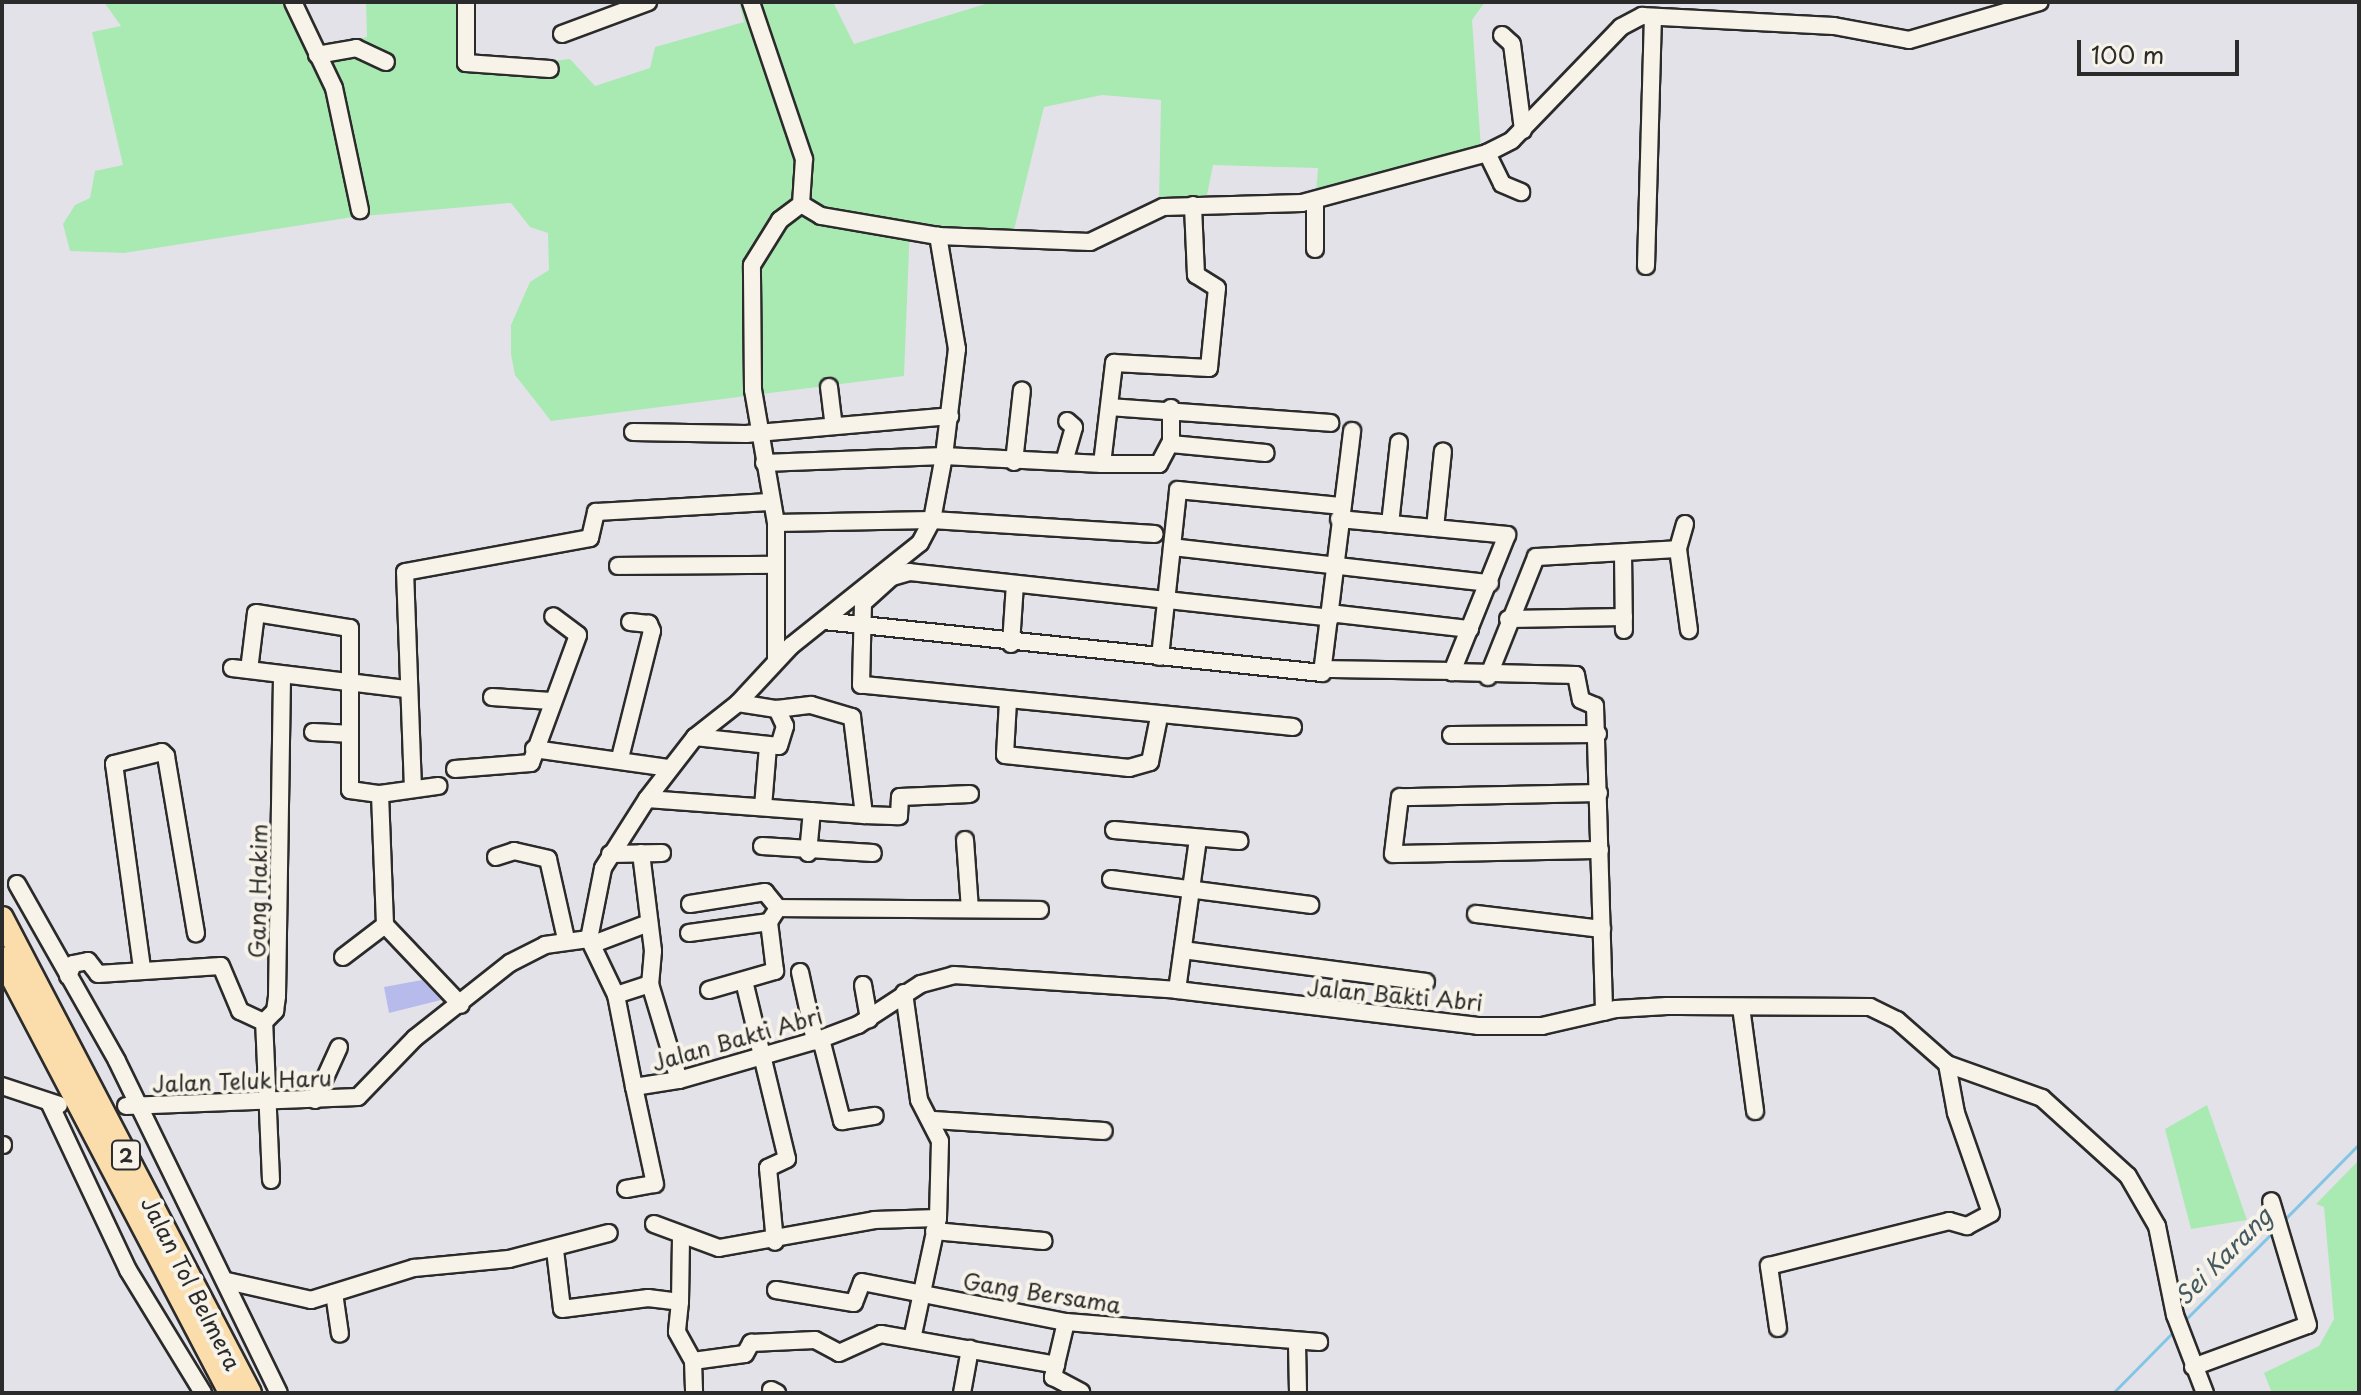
<!DOCTYPE html>
<html>
<head>
<meta charset="utf-8">
<style>
	body { margin:0 }
	#map { position:relative; width:2361px; height:1395px; overflow:hidden; background:#e4e2e9; font-family:"Playpen Sans",sans-serif }
	div>[style] { position:absolute }
	[style*='--x'] { left:calc(var(--x)*1px); top:calc(var(--y)*1px); width:calc(var(--w)*1px); rotate:calc(var(--a)*1deg) }
	.green>* { inset:0; background:#a9eab3 }
	.stream>* { height:3px; margin:-1.5px; padding:0 1.5px; transform-origin:1.5px; border-radius:1.5px; background:#83c5e4 }
	.building>* { inset:0; background:#b7bbec }
	.roads { filter:drop-shadow(2px 0 #2b2b2b) drop-shadow(-2px 0 #2b2b2b) drop-shadow(0 2px #2b2b2b) drop-shadow(0 -2px #2b2b2b) }
	.minor>* { height:16px; margin:-8px; padding:0 8px; transform-origin:8px; border-radius:8px; background:#f7f3e8 }
	.highway>* { height:22px; margin:-11px; padding:0 11px; transform-origin:11px; border-radius:11px; background:#faddab }
	span { translate:-50% -50%; white-space:nowrap; text-align:center; line-height:1.15; -webkit-text-stroke:8px #f7f3e8; paint-order:stroke }
	.shield-label span { padding:2px 6px; background:#f7f3e8; border:2px solid; border-radius:6px; -webkit-text-stroke-width:0 }
	.shield-label { font-size:20px; color:#2b2b2b; font-weight:700 }
	.street-label { font-size:22px; color:#2b2b2b }
	.water-label { font-size:24px; color:#455962; font-style:italic }
	.frame { position:absolute; inset:0; border:4px solid #2b2b2b; pointer-events:none }
	.scale { position:absolute; left:2077px; top:40px; width:162px; height:36px; box-sizing:border-box; border:4px solid #2b2b2b; border-top:0; padding-left:10px; font-size:24px; line-height:28px; white-space:nowrap; color:#2b2b2b; -webkit-text-stroke:6px #f7f3e8; paint-order:stroke }
</style>
</head>
<body>
<div id="map">
	<div class="green">
		<div style="clip-path:polygon(104px 2px,290px 2px,313px 48px,367px 37px,366px 2px,459px 2px,461px 70px,552px 71px,553px 61px,570px 59px,595px 86px,650px 68px,655px 47px,744px 22px,739px 2px,833px 2px,854px 44px,992px 2px,1485px 2px,1472px 20px,1481px 148px,1316px 195px,1318px 168px,1213px 165px,1207px 195px,1159px 203px,1161px 100px,1102px 95px,1044px 107px,1014px 230px,910px 224px,904px 376px,551px 421px,515px 375px,511px 354px,511px 325px,530px 282px,549px 270px,548px 233px,530px 227px,511px 203px,353px 217px,124px 253px,70px 251px,63px 224px,75px 205px,90px 198px,95px 171px,123px 165px,92px 32px,121px 26px)"></div>
		<div style="clip-path:polygon(2207px 1105px,2247px 1220px,2191px 1229px,2165px 1129px)"></div>
		<div style="clip-path:polygon(2359px 1160px,2359px 1393px,2272px 1393px,2264px 1373px,2319px 1346px,2334px 1319px,2324px 1207px,2316px 1204px)"></div>
	</div>
	<div class="stream">
		<div style="--x:2285;--y:1219;--w:105;--a:-45.4"></div>
		<div style="--x:2183;--y:1322;--w:129;--a:-45"></div>
		<div style="--x:2113;--y:1393;--w:88;--a:-45.5"></div>
	</div>
	<div class="building">
		<div style="clip-path:polygon(422px 980px,441px 1000px,389px 1013px,384px 987px)"></div>
	</div>
	<div class="roads">
		<div class="minor">
			<div style="--x:293;--y:2;--w:95;--a:64.5"></div>
			<div style="--x:334;--y:88;--w:125;--a:78"></div>
			<div style="--x:466;--y:2;--w:61;--a:90"></div>
			<div style="--x:466;--y:63;--w:84;--a:4.1"></div>
			<div style="--x:562;--y:34;--w:92;--a:-20.4"></div>
			<div style="--x:1502;--y:35;--w:13;--a:42"></div>
			<div style="--x:1512;--y:44;--w:87;--a:82.7"></div>
			<div style="--x:317;--y:55;--w:40;--a:-10"></div>
			<div style="--x:356;--y:48;--w:33;--a:25"></div>
			<div style="--x:1487;--y:153;--w:34;--a:64"></div>
			<div style="--x:1502;--y:184;--w:21;--a:23"></div>
			<div style="--x:1315;--y:201;--w:48;--a:90"></div>
			<div style="--x:938;--y:236;--w:152;--a:2.3"></div>
			<div style="--x:1090;--y:242;--w:81;--a:-25.6"></div>
			<div style="--x:1163;--y:207;--w:139;--a:-1.6"></div>
			<div style="--x:1302;--y:203;--w:192;--a:-15.1"></div>
			<div style="--x:1487;--y:153;--w:28;--a:-27"></div>
			<div style="--x:1512;--y:140;--w:157;--a:-46"></div>
			<div style="--x:1621;--y:27;--w:24;--a:-28"></div>
			<div style="--x:1642;--y:16;--w:192;--a:3"></div>
			<div style="--x:1834;--y:26;--w:76;--a:10.6"></div>
			<div style="--x:1909;--y:40;--w:136;--a:-16.2"></div>
			<div style="--x:1646;--y:266;--w:249;--a:-88.4"></div>
			<div style="--x:829;--y:387;--w:39;--a:83"></div>
			<div style="--x:1109;--y:407;--w:222;--a:4.1"></div>
			<div style="--x:1171;--y:408;--w:36;--a:90"></div>
			<div style="--x:1171;--y:444;--w:95;--a:5.4"></div>
			<div style="--x:633;--y:432;--w:113;--a:1"></div>
			<div style="--x:746;--y:434;--w:205;--a:-5"></div>
			<div style="--x:1014;--y:462;--w:72;--a:-83.7"></div>
			<div style="--x:1064;--y:462;--w:36;--a:-74"></div>
			<div style="--x:1074;--y:427;--w:9;--a:-139"></div>
			<div style="--x:764;--y:463;--w:180;--a:-2.2"></div>
			<div style="--x:944;--y:456;--w:158;--a:2.9"></div>
			<div style="--x:1102;--y:464;--w:102;--a:-83.2"></div>
			<div style="--x:1114;--y:363;--w:95;--a:3"></div>
			<div style="--x:1209;--y:368;--w:80;--a:-84.3"></div>
			<div style="--x:1217;--y:288;--w:25;--a:-148"></div>
			<div style="--x:1196;--y:275;--w:70;--a:-92.5"></div>
			<div style="--x:1102;--y:464;--w:57;--a:0"></div>
			<div style="--x:1159;--y:464;--w:24;--a:-62"></div>
			<div style="--x:1339;--y:519;--w:169;--a:5.4"></div>
			<div style="--x:1507;--y:535;--w:148;--a:111.9"></div>
			<div style="--x:1452;--y:672;--w:124;--a:1.4"></div>
			<div style="--x:1576;--y:675;--w:25;--a:79"></div>
			<div style="--x:1581;--y:700;--w:15;--a:23"></div>
			<div style="--x:1595;--y:706;--w:306;--a:88.3"></div>
			<div style="--x:776;--y:523;--w:156;--a:-1.1"></div>
			<div style="--x:932;--y:520;--w:223;--a:3.6"></div>
			<div style="--x:1390;--y:524;--w:82;--a:-83.7"></div>
			<div style="--x:1685;--y:524;--w:26;--a:106"></div>
			<div style="--x:1678;--y:549;--w:82;--a:82.3"></div>
			<div style="--x:1435;--y:528;--w:77;--a:-84.1"></div>
			<div style="--x:1172;--y:547;--w:320;--a:6.5"></div>
			<div style="--x:1623;--y:553;--w:77;--a:89.3"></div>
			<div style="--x:618;--y:566;--w:156;--a:-0.4"></div>
			<div style="--x:1329;--y:613;--w:142;--a:6.5"></div>
			<div style="--x:1508;--y:619;--w:116;--a:-1"></div>
			<div style="--x:824;--y:621;--w:501;--a:5.96"></div>
			<div style="--x:1322;--y:673;--w:244;--a:-82.9"></div>
			<div style="--x:1011;--y:644;--w:60;--a:-86.2"></div>
			<div style="--x:1160;--y:657;--w:168;--a:-83.8"></div>
			<div style="--x:1178;--y:490;--w:165;--a:5.6"></div>
			<div style="--x:776;--y:660;--w:137;--a:-90"></div>
			<div style="--x:776;--y:523;--w:135;--a:-99.8"></div>
			<div style="--x:753;--y:390;--w:125;--a:-90.5"></div>
			<div style="--x:752;--y:265;--w:53;--a:-58.1"></div>
			<div style="--x:780;--y:220;--w:26;--a:-37"></div>
			<div style="--x:232;--y:668;--w:175;--a:6.9"></div>
			<div style="--x:1325;--y:669;--w:121;--a:0.9"></div>
			<div style="--x:249;--y:670;--w:57;--a:-83"></div>
			<div style="--x:256;--y:613;--w:95;--a:9.1"></div>
			<div style="--x:350;--y:628;--w:162;--a:90"></div>
			<div style="--x:350;--y:790;--w:30;--a:8"></div>
			<div style="--x:380;--y:794;--w:59;--a:-7.9"></div>
			<div style="--x:1488;--y:677;--w:129;--a:-68.2"></div>
			<div style="--x:1536;--y:557;--w:142;--a:-3.2"></div>
			<div style="--x:492;--y:697;--w:59;--a:3.9"></div>
			<div style="--x:1008;--y:701;--w:54;--a:93.2"></div>
			<div style="--x:1005;--y:755;--w:125;--a:6"></div>
			<div style="--x:1129;--y:768;--w:22;--a:-16"></div>
			<div style="--x:1150;--y:762;--w:46;--a:-78.7"></div>
			<div style="--x:738;--y:703;--w:39;--a:9"></div>
			<div style="--x:777;--y:709;--w:34;--a:-7"></div>
			<div style="--x:811;--y:705;--w:43;--a:16.3"></div>
			<div style="--x:852;--y:717;--w:99;--a:83"></div>
			<div style="--x:864;--y:815;--w:35;--a:2"></div>
			<div style="--x:899;--y:816;--w:19;--a:-87"></div>
			<div style="--x:900;--y:797;--w:70;--a:-2.5"></div>
			<div style="--x:1293;--y:727;--w:434;--a:-174.4"></div>
			<div style="--x:861;--y:685;--w:82;--a:-88.6"></div>
			<div style="--x:863;--y:603;--w:39;--a:-42"></div>
			<div style="--x:892;--y:577;--w:18;--a:-16"></div>
			<div style="--x:909;--y:572;--w:424;--a:6.2"></div>
			<div style="--x:313;--y:732;--w:35;--a:3"></div>
			<div style="--x:1451;--y:735;--w:147;--a:-0.4"></div>
			<div style="--x:695;--y:737;--w:84;--a:6.1"></div>
			<div style="--x:779;--y:746;--w:21;--a:-73"></div>
			<div style="--x:785;--y:726;--w:19;--a:-115"></div>
			<div style="--x:534;--y:749;--w:137;--a:8"></div>
			<div style="--x:620;--y:758;--w:131;--a:-75.9"></div>
			<div style="--x:652;--y:631;--w:8;--a:-113"></div>
			<div style="--x:649;--y:624;--w:19;--a:-174"></div>
			<div style="--x:455;--y:769;--w:76;--a:-4.5"></div>
			<div style="--x:531;--y:763;--w:136;--a:-69.8"></div>
			<div style="--x:578;--y:635;--w:31;--a:-143"></div>
			<div style="--x:413;--y:789;--w:217;--a:-92.1"></div>
			<div style="--x:405;--y:572;--w:188;--a:-10.4"></div>
			<div style="--x:590;--y:538;--w:27;--a:-77"></div>
			<div style="--x:596;--y:512;--w:174;--a:-3.3"></div>
			<div style="--x:1599;--y:793;--w:199;--a:178.8"></div>
			<div style="--x:1400;--y:797;--w:57;--a:97"></div>
			<div style="--x:1393;--y:854;--w:207;--a:-1.1"></div>
			<div style="--x:380;--y:794;--w:131;--a:87.8"></div>
			<div style="--x:385;--y:925;--w:110;--a:46.5"></div>
			<div style="--x:647;--y:799;--w:218;--a:4.2"></div>
			<div style="--x:763;--y:807;--w:61;--a:-85.3"></div>
			<div style="--x:1114;--y:830;--w:126;--a:5"></div>
			<div style="--x:965;--y:840;--w:69;--a:85.9"></div>
			<div style="--x:762;--y:846;--w:111;--a:3.6"></div>
			<div style="--x:641;--y:853;--w:99;--a:83"></div>
			<div style="--x:653;--y:951;--w:33;--a:95"></div>
			<div style="--x:650;--y:984;--w:100;--a:73.2"></div>
			<div style="--x:808;--y:853;--w:42;--a:-84.6"></div>
			<div style="--x:610;--y:854;--w:52;--a:-1.1"></div>
			<div style="--x:496;--y:857;--w:19;--a:-18"></div>
			<div style="--x:514;--y:851;--w:35;--a:13"></div>
			<div style="--x:548;--y:859;--w:82;--a:77.3"></div>
			<div style="--x:1111;--y:879;--w:201;--a:7.4"></div>
			<div style="--x:17;--y:884;--w:203;--a:60.5"></div>
			<div style="--x:117;--y:1061;--w:369;--a:64"></div>
			<div style="--x:690;--y:904;--w:76;--a:-9.1"></div>
			<div style="--x:765;--y:892;--w:21;--a:51"></div>
			<div style="--x:1476;--y:914;--w:127;--a:6.8"></div>
			<div style="--x:689;--y:933;--w:81;--a:-7.8"></div>
			<div style="--x:589;--y:939;--w:62;--a:64.3"></div>
			<div style="--x:616;--y:995;--w:94;--a:78.9"></div>
			<div style="--x:634;--y:1087;--w:46;--a:-8.8"></div>
			<div style="--x:679;--y:1080;--w:148;--a:-16.1"></div>
			<div style="--x:821;--y:1039;--w:40;--a:-21"></div>
			<div style="--x:858;--y:1025;--w:75;--a:-33.1"></div>
			<div style="--x:921;--y:984;--w:34;--a:-15"></div>
			<div style="--x:954;--y:975;--w:224;--a:3.8"></div>
			<div style="--x:1177;--y:990;--w:303;--a:6.8"></div>
			<div style="--x:1478;--y:1026;--w:64;--a:0"></div>
			<div style="--x:1542;--y:1026;--w:76;--a:-12.9"></div>
			<div style="--x:1616;--y:1009;--w:51;--a:-3.4"></div>
			<div style="--x:1667;--y:1006;--w:203;--a:0.3"></div>
			<div style="--x:1870;--y:1007;--w:30;--a:26"></div>
			<div style="--x:1897;--y:1020;--w:67;--a:41.3"></div>
			<div style="--x:1947;--y:1064;--w:101;--a:19.7"></div>
			<div style="--x:2042;--y:1098;--w:116;--a:42.2"></div>
			<div style="--x:2128;--y:1176;--w:58;--a:59.9"></div>
			<div style="--x:2157;--y:1226;--w:91;--a:78.6"></div>
			<div style="--x:2175;--y:1315;--w:84;--a:69"></div>
			<div style="--x:589;--y:939;--w:72;--a:-78.8"></div>
			<div style="--x:603;--y:868;--w:82;--a:-57.5"></div>
			<div style="--x:647;--y:799;--w:78;--a:-52.3"></div>
			<div style="--x:695;--y:737;--w:55;--a:-38.3"></div>
			<div style="--x:738;--y:703;--w:78;--a:-47.1"></div>
			<div style="--x:791;--y:646;--w:165;--a:-38.6"></div>
			<div style="--x:920;--y:543;--w:26;--a:-62"></div>
			<div style="--x:932;--y:520;--w:65;--a:-79.4"></div>
			<div style="--x:944;--y:456;--w:108;--a:-83.1"></div>
			<div style="--x:957;--y:349;--w:115;--a:-99.5"></div>
			<div style="--x:938;--y:236;--w:119;--a:-170.3"></div>
			<div style="--x:821;--y:216;--w:23;--a:-149"></div>
			<div style="--x:801;--y:204;--w:45;--a:-86.2"></div>
			<div style="--x:804;--y:159;--w:166;--a:-108.7"></div>
			<div style="--x:596;--y:943;--w:57;--a:-20.7"></div>
			<div style="--x:1183;--y:950;--w:245;--a:7.5"></div>
			<div style="--x:343;--y:957;--w:53;--a:-37.3"></div>
			<div style="--x:142;--y:968;--w:206;--a:-97.8"></div>
			<div style="--x:114;--y:764;--w:49;--a:-14"></div>
			<div style="--x:162;--y:752;--w:6;--a:45"></div>
			<div style="--x:166;--y:756;--w:180;--a:80.4"></div>
			<div style="--x:800;--y:972;--w:71;--a:77.7"></div>
			<div style="--x:68;--y:976;--w:13;--a:-67"></div>
			<div style="--x:73;--y:964;--w:15;--a:-11"></div>
			<div style="--x:88;--y:961;--w:16;--a:52"></div>
			<div style="--x:98;--y:974;--w:123;--a:-3.7"></div>
			<div style="--x:221;--y:966;--w:49;--a:67.1"></div>
			<div style="--x:240;--y:1011;--w:26;--a:25"></div>
			<div style="--x:744;--y:981;--w:183;--a:76.4"></div>
			<div style="--x:787;--y:1159;--w:21;--a:155"></div>
			<div style="--x:768;--y:1168;--w:74;--a:84.6"></div>
			<div style="--x:863;--y:985;--w:35;--a:80"></div>
			<div style="--x:709;--y:990;--w:69;--a:-16.1"></div>
			<div style="--x:775;--y:971;--w:49;--a:-97"></div>
			<div style="--x:769;--y:922;--w:17;--a:-57"></div>
			<div style="--x:778;--y:908;--w:262;--a:0.4"></div>
			<div style="--x:1177;--y:990;--w:153;--a:-82.1"></div>
			<div style="--x:904;--y:993;--w:108;--a:82"></div>
			<div style="--x:919;--y:1100;--w:46;--a:62.9"></div>
			<div style="--x:940;--y:1141;--w:77;--a:91.5"></div>
			<div style="--x:938;--y:1218;--w:124;--a:102.1"></div>
			<div style="--x:616;--y:995;--w:36;--a:-18"></div>
			<div style="--x:1741;--y:1007;--w:105;--a:82.3"></div>
			<div style="--x:821;--y:1039;--w:85;--a:75.6"></div>
			<div style="--x:842;--y:1121;--w:33;--a:-9"></div>
			<div style="--x:2;--y:1086;--w:60;--a:18.4"></div>
			<div style="--x:315;--y:1100;--w:58;--a:-65.6"></div>
			<div style="--x:49;--y:1102;--w:186;--a:64.8"></div>
			<div style="--x:128;--y:1270;--w:144;--a:58.6"></div>
			<div style="--x:126;--y:1106;--w:232;--a:-2.2"></div>
			<div style="--x:358;--y:1097;--w:82;--a:-46"></div>
			<div style="--x:415;--y:1038;--w:121;--a:-38.3"></div>
			<div style="--x:510;--y:963;--w:39;--a:-27"></div>
			<div style="--x:545;--y:945;--w:44;--a:-7.8"></div>
			<div style="--x:934;--y:1120;--w:170;--a:3.7"></div>
			<div style="--x:2;--y:1145;--w:1;--a:0"></div>
			<div style="--x:271;--y:1180;--w:158;--a:-92.5"></div>
			<div style="--x:264;--y:1022;--w:16;--a:-45"></div>
			<div style="--x:275;--y:1011;--w:15;--a:-82"></div>
			<div style="--x:277;--y:996;--w:320;--a:-89.1"></div>
			<div style="--x:626;--y:1189;--w:29;--a:-10"></div>
			<div style="--x:655;--y:1184;--w:99;--a:-102.2"></div>
			<div style="--x:654;--y:1224;--w:69;--a:20.3"></div>
			<div style="--x:719;--y:1248;--w:158;--a:-10.2"></div>
			<div style="--x:874;--y:1220;--w:64;--a:-1.8"></div>
			<div style="--x:934;--y:1231;--w:110;--a:5.2"></div>
			<div style="--x:555;--y:1250;--w:59;--a:83.2"></div>
			<div style="--x:562;--y:1309;--w:87;--a:-7.3"></div>
			<div style="--x:648;--y:1298;--w:32;--a:7"></div>
			<div style="--x:680;--y:1302;--w:30;--a:96"></div>
			<div style="--x:677;--y:1332;--w:33;--a:61"></div>
			<div style="--x:693;--y:1361;--w:32;--a:88"></div>
			<div style="--x:227;--y:1281;--w:86;--a:12.7"></div>
			<div style="--x:311;--y:1300;--w:108;--a:-17.3"></div>
			<div style="--x:414;--y:1268;--w:95;--a:-5.4"></div>
			<div style="--x:509;--y:1259;--w:103;--a:-14.6"></div>
			<div style="--x:776;--y:1290;--w:79;--a:9.5"></div>
			<div style="--x:854;--y:1303;--w:22;--a:-69"></div>
			<div style="--x:862;--y:1282;--w:208;--a:11.1"></div>
			<div style="--x:1066;--y:1322;--w:254;--a:4.5"></div>
			<div style="--x:334;--y:1293;--w:41;--a:81.7"></div>
			<div style="--x:680;--y:1302;--w:65;--a:-89.1"></div>
			<div style="--x:1066;--y:1322;--w:57;--a:103.3"></div>
			<div style="--x:1053;--y:1377;--w:32;--a:28"></div>
			<div style="--x:1778;--y:1328;--w:63;--a:-98.3"></div>
			<div style="--x:1769;--y:1266;--w:186;--a:-14"></div>
			<div style="--x:1949;--y:1221;--w:19;--a:16"></div>
			<div style="--x:1967;--y:1226;--w:27;--a:-28"></div>
			<div style="--x:1991;--y:1213;--w:106;--a:-109.3"></div>
			<div style="--x:1956;--y:1113;--w:50;--a:-100.4"></div>
			<div style="--x:1297;--y:1344;--w:49;--a:88.8"></div>
			<div style="--x:693;--y:1361;--w:52;--a:-7.7"></div>
			<div style="--x:745;--y:1354;--w:13;--a:-61"></div>
			<div style="--x:751;--y:1343;--w:64;--a:-2.7"></div>
			<div style="--x:815;--y:1340;--w:27;--a:28"></div>
			<div style="--x:839;--y:1353;--w:46;--a:-24.3"></div>
			<div style="--x:881;--y:1334;--w:178;--a:10"></div>
			<div style="--x:2193;--y:1367;--w:122;--a:-20.1"></div>
			<div style="--x:2308;--y:1325;--w:129;--a:-106.6"></div>
			<div style="--x:771;--y:1390;--w:7;--a:27"></div>
			<div style="--x:962;--y:1393;--w:45;--a:-79.7"></div>
		</div>
		<div class="highway">
			<div style="--x:2;--y:918;--w:536;--a:62.43"></div>
			<div style="--x:2;--y:958;--w:491;--a:62.3"></div>
		</div>
	</div>
	<div class="shield-label">
		<span style="left:126px;top:1155px">2</span>
	</div>
	<div class="street-label">
		<span style="left:257px;top:891px;rotate:-89deg">Gang Hakim</span>
		<span style="left:1395px;top:994px;rotate:5deg">Jalan Bakti Abri</span>
		<span style="left:737px;top:1038px;rotate:-16deg">Jalan Bakti Abri</span>
		<span style="left:242px;top:1080px;rotate:-2deg">Jalan Teluk Haru</span>
		<span style="left:192px;top:1283px;rotate:63deg">Jalan Tol Belmera</span>
		<span style="left:1042px;top:1292px;rotate:9deg">Gang Bersama</span>
	</div>
	<div class="water-label">
		<span style="left:2223px;top:1256px;rotate:-45deg">Sei Karang</span>
	</div>
	<div class="frame"></div>
	<div class="scale">100 m</div>
</div>
</body>
</html>
